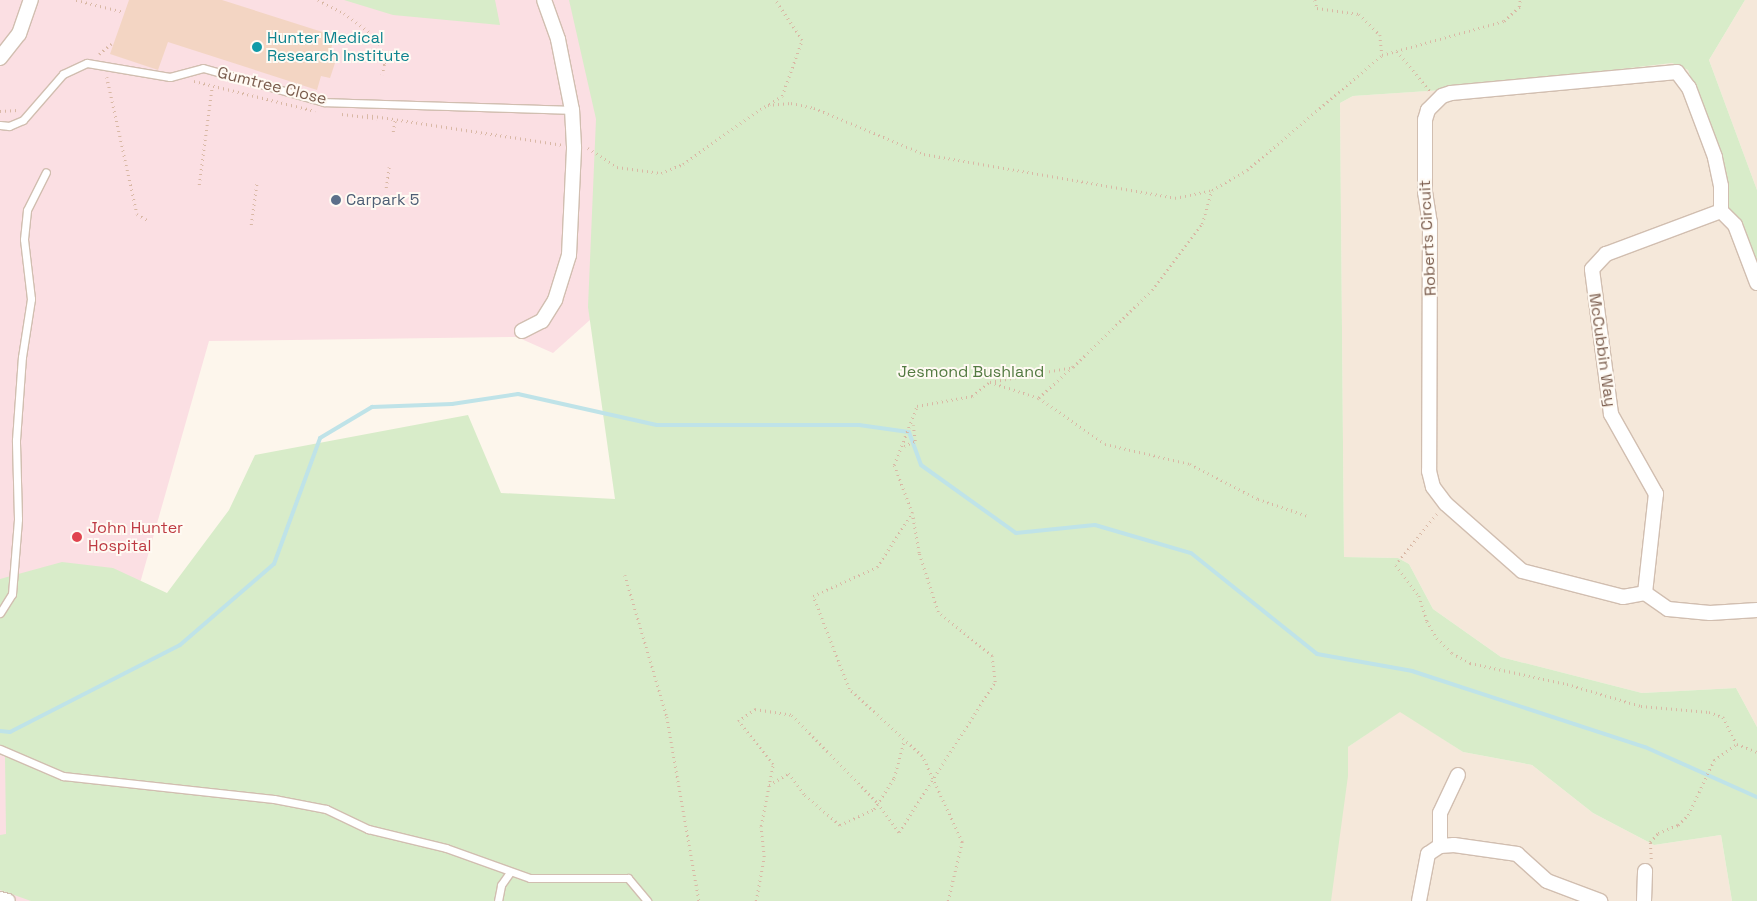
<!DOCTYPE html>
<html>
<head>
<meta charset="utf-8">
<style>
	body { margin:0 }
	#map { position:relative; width:1757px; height:901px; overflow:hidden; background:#fdf6ec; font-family:"Space Grotesk",sans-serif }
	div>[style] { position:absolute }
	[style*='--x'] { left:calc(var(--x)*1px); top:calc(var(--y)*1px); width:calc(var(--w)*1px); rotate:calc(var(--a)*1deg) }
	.residential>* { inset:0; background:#f5e8da }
	.medical>* { inset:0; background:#fbdfe3 }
	.green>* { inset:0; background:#d8ecc9 }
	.stream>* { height:4px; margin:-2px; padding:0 2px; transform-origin:2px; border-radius:2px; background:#bfe3e8 }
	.building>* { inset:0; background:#f3d5c3 }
	.path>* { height:2.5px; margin-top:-1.25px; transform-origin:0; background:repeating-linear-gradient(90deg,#d9b8a5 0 1px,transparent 0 5px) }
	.roads { filter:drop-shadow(1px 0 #d1beb0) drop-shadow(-1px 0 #d1beb0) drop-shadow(0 1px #d1beb0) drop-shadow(0 -1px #d1beb0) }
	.lane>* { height:7px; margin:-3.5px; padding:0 3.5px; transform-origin:3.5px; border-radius:3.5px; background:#fff }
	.street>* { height:14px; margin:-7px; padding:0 7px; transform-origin:7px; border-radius:7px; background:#fff }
	.dots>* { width:14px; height:14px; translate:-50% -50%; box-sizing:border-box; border:2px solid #fffaf3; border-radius:50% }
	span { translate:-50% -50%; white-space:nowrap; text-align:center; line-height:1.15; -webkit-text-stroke:4px #fffaf3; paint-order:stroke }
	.culture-label { font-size:16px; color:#0d838f }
	.left { translate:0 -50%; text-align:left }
	.street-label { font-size:16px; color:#7a5c4d }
	.service-label { font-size:16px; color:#4e5e75 }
	.park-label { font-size:16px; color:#537a41 }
	.health-label { font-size:16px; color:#be3a42 }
</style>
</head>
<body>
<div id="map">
	<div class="residential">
		<div style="clip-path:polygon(1745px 0,1757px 0,1757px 190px,1709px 60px)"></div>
		<div style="clip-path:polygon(1672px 63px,1688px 70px,1720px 157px,1728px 208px,1742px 221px,1757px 262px,1757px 727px,1736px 688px,1642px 693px,1501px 657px,1433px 609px,1409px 564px,1398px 558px,1344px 557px,1340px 103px,1353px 96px,1443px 90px)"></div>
		<div style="clip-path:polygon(1400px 711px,1463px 752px,1532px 765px,1593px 813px,1654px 845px,1721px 835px,1732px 901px,1328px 901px,1348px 747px)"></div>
	</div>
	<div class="medical">
		<div style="clip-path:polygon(0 0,623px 0,808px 125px,553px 353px,517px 337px,209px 341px,101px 720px,857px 901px,0 901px)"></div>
	</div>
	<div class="green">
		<div style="clip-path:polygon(344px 0,495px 0,500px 25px,393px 15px)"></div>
		<div style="clip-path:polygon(569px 0,1745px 0,1709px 60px,1757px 190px,1757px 262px,1742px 221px,1728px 208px,1720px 157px,1688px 70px,1672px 63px,1443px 90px,1353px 96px,1340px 103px,1344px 557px,1398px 558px,1409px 564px,1433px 609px,1501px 657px,1642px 693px,1736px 688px,1757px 727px,1757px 901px,1732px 901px,1721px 835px,1654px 845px,1593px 813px,1532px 765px,1463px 752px,1400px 712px,1348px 747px,1348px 776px,1331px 901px,31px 901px,0 890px,0 835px,6px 834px,5px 756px,0 755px,0 579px,62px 562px,113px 568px,167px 593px,229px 510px,255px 455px,468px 415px,501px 493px,615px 499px,588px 307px,596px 119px)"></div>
	</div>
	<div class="stream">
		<div style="--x:0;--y:731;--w:10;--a:6"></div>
		<div style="--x:10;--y:732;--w:191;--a:-27.1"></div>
		<div style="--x:180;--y:645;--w:124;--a:-40.8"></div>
		<div style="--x:274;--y:564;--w:134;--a:-69.9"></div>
		<div style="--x:320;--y:438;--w:61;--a:-30.8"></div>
		<div style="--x:372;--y:407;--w:80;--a:-2.1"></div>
		<div style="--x:452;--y:404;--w:67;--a:-8.6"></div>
		<div style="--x:518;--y:394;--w:142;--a:12.6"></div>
		<div style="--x:657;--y:425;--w:202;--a:0"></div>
		<div style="--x:859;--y:425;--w:50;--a:8"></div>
		<div style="--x:909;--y:432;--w:35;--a:70"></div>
		<div style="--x:921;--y:465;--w:117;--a:35.6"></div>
		<div style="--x:1016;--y:533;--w:79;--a:-5.8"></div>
		<div style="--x:1095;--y:525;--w:100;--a:16.3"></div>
		<div style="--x:1191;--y:553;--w:161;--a:38.7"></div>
		<div style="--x:1317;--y:654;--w:97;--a:10.1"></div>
		<div style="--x:1412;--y:671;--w:245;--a:18.1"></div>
		<div style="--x:1645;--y:747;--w:123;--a:24.1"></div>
	</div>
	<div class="building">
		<div style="clip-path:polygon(129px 0,222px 0,335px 36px,330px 52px,338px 54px,330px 78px,321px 76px,317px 90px,168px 42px,158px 70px,110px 54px)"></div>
	</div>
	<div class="path">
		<div style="--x:76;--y:0;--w:49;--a:14"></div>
		<div style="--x:318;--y:0;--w:29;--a:27"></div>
		<div style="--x:344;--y:13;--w:44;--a:36.6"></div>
		<div style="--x:379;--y:39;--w:27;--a:77"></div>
		<div style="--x:385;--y:65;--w:10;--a:107"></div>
		<div style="--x:1315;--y:0;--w:8;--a:76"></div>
		<div style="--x:1317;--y:8;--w:42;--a:8.1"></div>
		<div style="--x:1359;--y:14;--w:30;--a:45"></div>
		<div style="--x:1380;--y:35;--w:20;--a:84"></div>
		<div style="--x:1397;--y:51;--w:52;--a:50.5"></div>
		<div style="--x:99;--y:54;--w:16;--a:-40"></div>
		<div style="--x:107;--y:77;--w:140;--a:77.6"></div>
		<div style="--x:137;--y:214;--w:12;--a:31"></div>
		<div style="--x:194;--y:81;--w:125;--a:13.9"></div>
		<div style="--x:769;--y:104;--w:15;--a:-32"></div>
		<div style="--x:782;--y:96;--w:59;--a:-70.3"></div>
		<div style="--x:802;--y:40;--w:48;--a:-124"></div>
		<div style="--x:0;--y:111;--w:18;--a:-3"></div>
		<div style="--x:342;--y:114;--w:35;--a:7"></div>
		<div style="--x:367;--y:115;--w:197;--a:8.7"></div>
		<div style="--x:393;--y:132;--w:12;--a:-81"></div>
		<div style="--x:588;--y:148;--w:35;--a:33"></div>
		<div style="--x:617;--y:167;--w:44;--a:7.8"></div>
		<div style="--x:661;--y:173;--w:24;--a:-22"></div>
		<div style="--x:683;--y:164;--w:95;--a:-35.5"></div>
		<div style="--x:760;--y:109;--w:9;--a:-27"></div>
		<div style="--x:768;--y:105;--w:23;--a:-5"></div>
		<div style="--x:791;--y:103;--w:24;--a:12"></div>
		<div style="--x:814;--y:108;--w:119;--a:22.7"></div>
		<div style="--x:924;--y:154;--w:255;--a:9.9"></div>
		<div style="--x:1175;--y:198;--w:38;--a:-12"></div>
		<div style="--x:1212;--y:190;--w:40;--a:-29.7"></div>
		<div style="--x:1247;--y:170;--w:177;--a:-40.4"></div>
		<div style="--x:1382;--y:55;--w:127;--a:-15.6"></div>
		<div style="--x:1504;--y:21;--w:21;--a:-43"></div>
		<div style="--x:1519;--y:7;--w:7;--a:-82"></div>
		<div style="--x:199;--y:185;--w:100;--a:-82.5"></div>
		<div style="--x:386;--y:188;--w:21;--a:-82"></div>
		<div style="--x:251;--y:225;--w:44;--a:-82.2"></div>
		<div style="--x:1073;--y:367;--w:46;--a:137.6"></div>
		<div style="--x:1039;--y:398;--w:80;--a:34.9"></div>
		<div style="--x:1105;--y:444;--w:87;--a:13.2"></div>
		<div style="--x:1190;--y:464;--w:76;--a:27.2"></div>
		<div style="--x:1258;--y:499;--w:53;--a:18.8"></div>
		<div style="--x:990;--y:382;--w:52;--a:18.1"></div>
		<div style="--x:904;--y:446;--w:12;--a:-24"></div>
		<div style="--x:915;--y:441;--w:16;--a:-97"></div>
		<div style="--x:1437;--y:514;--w:65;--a:128.8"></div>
		<div style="--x:1396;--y:565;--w:39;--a:53"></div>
		<div style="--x:1419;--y:596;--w:26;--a:72"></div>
		<div style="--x:1427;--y:621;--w:20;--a:60"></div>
		<div style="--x:1437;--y:638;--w:21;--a:45"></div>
		<div style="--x:1452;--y:653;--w:21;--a:29"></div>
		<div style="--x:1470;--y:663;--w:99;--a:12.2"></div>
		<div style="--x:1567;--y:684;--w:77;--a:16.6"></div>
		<div style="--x:1641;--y:706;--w:68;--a:5"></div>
		<div style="--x:1709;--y:712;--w:15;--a:20"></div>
		<div style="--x:1723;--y:717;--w:30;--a:63"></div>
		<div style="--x:1737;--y:744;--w:22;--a:22"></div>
		<div style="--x:625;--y:575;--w:148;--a:73.5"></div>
		<div style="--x:667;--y:717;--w:187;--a:80.1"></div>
		<div style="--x:769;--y:785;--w:23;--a:-31"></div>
		<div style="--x:789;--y:773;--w:27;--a:54"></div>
		<div style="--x:805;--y:795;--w:46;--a:40.6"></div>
		<div style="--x:840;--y:825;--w:38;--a:-25"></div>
		<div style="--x:874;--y:809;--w:37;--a:-57"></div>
		<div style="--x:894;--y:778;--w:39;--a:-75"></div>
		<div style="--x:1651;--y:859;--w:17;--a:-93"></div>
		<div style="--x:1650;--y:842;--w:12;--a:-48"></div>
		<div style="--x:1658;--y:833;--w:22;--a:-22"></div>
		<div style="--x:1678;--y:825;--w:14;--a:-45"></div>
		<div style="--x:1688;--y:815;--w:61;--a:-64.7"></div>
		<div style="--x:1714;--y:760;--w:28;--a:-35"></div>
		<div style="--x:756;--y:901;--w:45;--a:-79.7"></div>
		<div style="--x:764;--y:857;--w:31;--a:-96"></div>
		<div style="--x:761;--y:826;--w:63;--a:-79"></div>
		<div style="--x:773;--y:764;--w:55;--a:-129.1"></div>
		<div style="--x:738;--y:721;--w:21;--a:-35"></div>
		<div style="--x:755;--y:709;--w:37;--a:9"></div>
		<div style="--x:792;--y:715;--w:123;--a:45.7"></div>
		<div style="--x:878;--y:803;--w:36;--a:54"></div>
		<div style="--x:899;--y:832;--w:178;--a:-57.4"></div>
		<div style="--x:995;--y:682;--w:26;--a:-97"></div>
		<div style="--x:992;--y:656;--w:70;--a:-140.8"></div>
		<div style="--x:938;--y:612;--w:62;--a:-107.9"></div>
		<div style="--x:919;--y:553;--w:40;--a:-100"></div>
		<div style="--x:948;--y:901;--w:61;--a:-76.7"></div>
		<div style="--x:962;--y:842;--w:95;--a:-114.9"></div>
		<div style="--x:922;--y:756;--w:99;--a:-137.5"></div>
		<div style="--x:849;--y:689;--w:100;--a:-111.2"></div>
		<div style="--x:813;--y:596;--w:70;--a:-24.4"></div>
		<div style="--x:877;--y:567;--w:64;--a:-57.1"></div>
		<div style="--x:912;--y:513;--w:51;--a:-110.6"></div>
		<div style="--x:894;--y:465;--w:63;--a:-68.7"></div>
		<div style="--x:917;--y:406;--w:56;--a:-10.3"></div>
		<div style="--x:972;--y:396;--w:23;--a:-38"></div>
		<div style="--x:990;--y:382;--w:84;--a:-10.2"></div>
		<div style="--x:1073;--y:367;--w:110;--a:-44.3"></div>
		<div style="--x:1152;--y:290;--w:83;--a:-52.9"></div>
		<div style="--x:1202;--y:224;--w:35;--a:-74"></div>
	</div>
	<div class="roads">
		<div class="lane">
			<div style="--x:0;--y:125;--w:9;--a:6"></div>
			<div style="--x:9;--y:126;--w:15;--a:-23"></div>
			<div style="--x:23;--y:120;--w:61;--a:-49"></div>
			<div style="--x:63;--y:74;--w:26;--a:-25"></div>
			<div style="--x:87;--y:63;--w:84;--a:9.6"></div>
			<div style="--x:170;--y:77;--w:34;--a:-15"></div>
			<div style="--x:203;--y:68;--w:126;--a:15.7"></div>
			<div style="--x:324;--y:102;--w:248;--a:1.8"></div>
			<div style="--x:0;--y:613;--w:22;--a:-58"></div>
			<div style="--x:12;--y:594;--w:75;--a:-85.4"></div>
			<div style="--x:18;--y:519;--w:79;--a:-91.5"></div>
			<div style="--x:16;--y:440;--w:83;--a:-85.9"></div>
			<div style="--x:22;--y:357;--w:59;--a:-81.2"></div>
			<div style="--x:31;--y:299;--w:60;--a:-96.7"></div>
			<div style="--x:24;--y:239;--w:29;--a:-84"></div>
			<div style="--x:27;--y:210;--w:42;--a:-63.4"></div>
			<div style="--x:0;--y:749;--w:69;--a:23.2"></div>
			<div style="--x:63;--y:776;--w:212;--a:6.2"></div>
			<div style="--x:274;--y:799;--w:53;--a:10.9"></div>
			<div style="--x:326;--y:809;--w:47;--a:25.5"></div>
			<div style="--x:368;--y:829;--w:80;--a:13.7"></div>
			<div style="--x:446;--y:848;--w:89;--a:19.7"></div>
			<div style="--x:530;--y:878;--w:98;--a:0"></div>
			<div style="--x:628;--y:878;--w:30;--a:50"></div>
			<div style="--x:498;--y:901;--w:16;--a:-79"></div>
			<div style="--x:501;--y:885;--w:16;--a:-55"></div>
		</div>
		<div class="street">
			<div style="--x:0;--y:58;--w:31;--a:-52"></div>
			<div style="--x:19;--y:34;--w:36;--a:-71"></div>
			<div style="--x:1757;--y:283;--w:62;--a:-110.8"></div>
			<div style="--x:1735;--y:225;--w:20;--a:-135"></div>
			<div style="--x:1721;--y:211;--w:25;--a:-90"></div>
			<div style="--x:1721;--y:186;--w:30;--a:-102"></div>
			<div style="--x:1715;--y:157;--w:74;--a:-110.6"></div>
			<div style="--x:1689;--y:88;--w:20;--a:-127"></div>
			<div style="--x:1677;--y:72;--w:227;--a:174.7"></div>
			<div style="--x:1451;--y:93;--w:9;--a:162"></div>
			<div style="--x:1442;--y:96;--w:20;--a:135"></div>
			<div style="--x:1428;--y:110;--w:10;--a:107"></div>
			<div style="--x:1425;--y:120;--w:72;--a:90"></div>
			<div style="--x:1425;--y:192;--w:30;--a:81"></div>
			<div style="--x:1430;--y:222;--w:249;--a:90.2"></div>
			<div style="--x:1429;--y:471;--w:16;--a:76"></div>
			<div style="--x:1433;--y:487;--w:21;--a:53"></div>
			<div style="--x:1446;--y:504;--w:101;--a:41.4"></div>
			<div style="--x:1522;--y:571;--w:104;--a:14.4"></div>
			<div style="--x:1623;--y:597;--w:22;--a:-10"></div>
			<div style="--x:1645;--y:593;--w:28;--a:35"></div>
			<div style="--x:1668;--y:609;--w:42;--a:5.4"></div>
			<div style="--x:1710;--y:613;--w:47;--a:-3.7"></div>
			<div style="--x:522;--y:331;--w:22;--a:-27"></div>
			<div style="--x:542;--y:321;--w:25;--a:-58"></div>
			<div style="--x:555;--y:300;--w:47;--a:-72.7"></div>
			<div style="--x:569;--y:255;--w:108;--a:-87.3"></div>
			<div style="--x:574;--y:147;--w:37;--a:-93"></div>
			<div style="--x:572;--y:110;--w:72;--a:-101.2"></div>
			<div style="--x:558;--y:39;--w:41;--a:-109.7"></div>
			<div style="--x:1645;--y:593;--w:100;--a:-83.7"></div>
			<div style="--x:1656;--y:494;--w:92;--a:-119.4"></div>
			<div style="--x:1611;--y:414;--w:146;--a:-97.5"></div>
			<div style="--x:1592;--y:269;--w:21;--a:-47"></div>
			<div style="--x:1606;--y:254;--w:123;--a:-20.5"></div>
			<div style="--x:1440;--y:846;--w:33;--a:-90"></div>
			<div style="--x:1440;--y:813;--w:42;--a:-64.7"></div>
			<div style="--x:0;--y:899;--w:8;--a:14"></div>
			<div style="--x:1419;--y:901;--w:48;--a:-79.2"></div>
			<div style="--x:1428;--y:854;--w:14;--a:-34"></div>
			<div style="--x:1440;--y:846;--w:14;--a:-4"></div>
			<div style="--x:1454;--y:845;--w:64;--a:8.1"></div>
			<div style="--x:1517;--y:854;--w:40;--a:42"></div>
			<div style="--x:1547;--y:881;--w:57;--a:20.7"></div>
			<div style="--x:1644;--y:901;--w:30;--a:-88"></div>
		</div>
	</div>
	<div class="dots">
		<div style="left:257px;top:47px;background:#0f9aa8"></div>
		<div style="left:336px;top:200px;background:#5c6f8a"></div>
		<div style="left:77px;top:537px;background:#e0444e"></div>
	</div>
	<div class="culture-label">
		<span class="left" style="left:267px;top:47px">Hunter Medical<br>Research Institute</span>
	</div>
	<div class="street-label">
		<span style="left:272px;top:86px;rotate:14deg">Gumtree Close</span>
		<span style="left:1428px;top:238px;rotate:-93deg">Roberts Circuit</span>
		<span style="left:1602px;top:350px;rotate:82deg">McCubbin Way</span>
	</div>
	<div class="service-label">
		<span class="left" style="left:346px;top:200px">Carpark 5</span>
	</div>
	<div class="park-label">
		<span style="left:971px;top:372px">Jesmond Bushland</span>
	</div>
	<div class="health-label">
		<span class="left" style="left:88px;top:537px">John Hunter<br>Hospital</span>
	</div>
</div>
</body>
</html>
